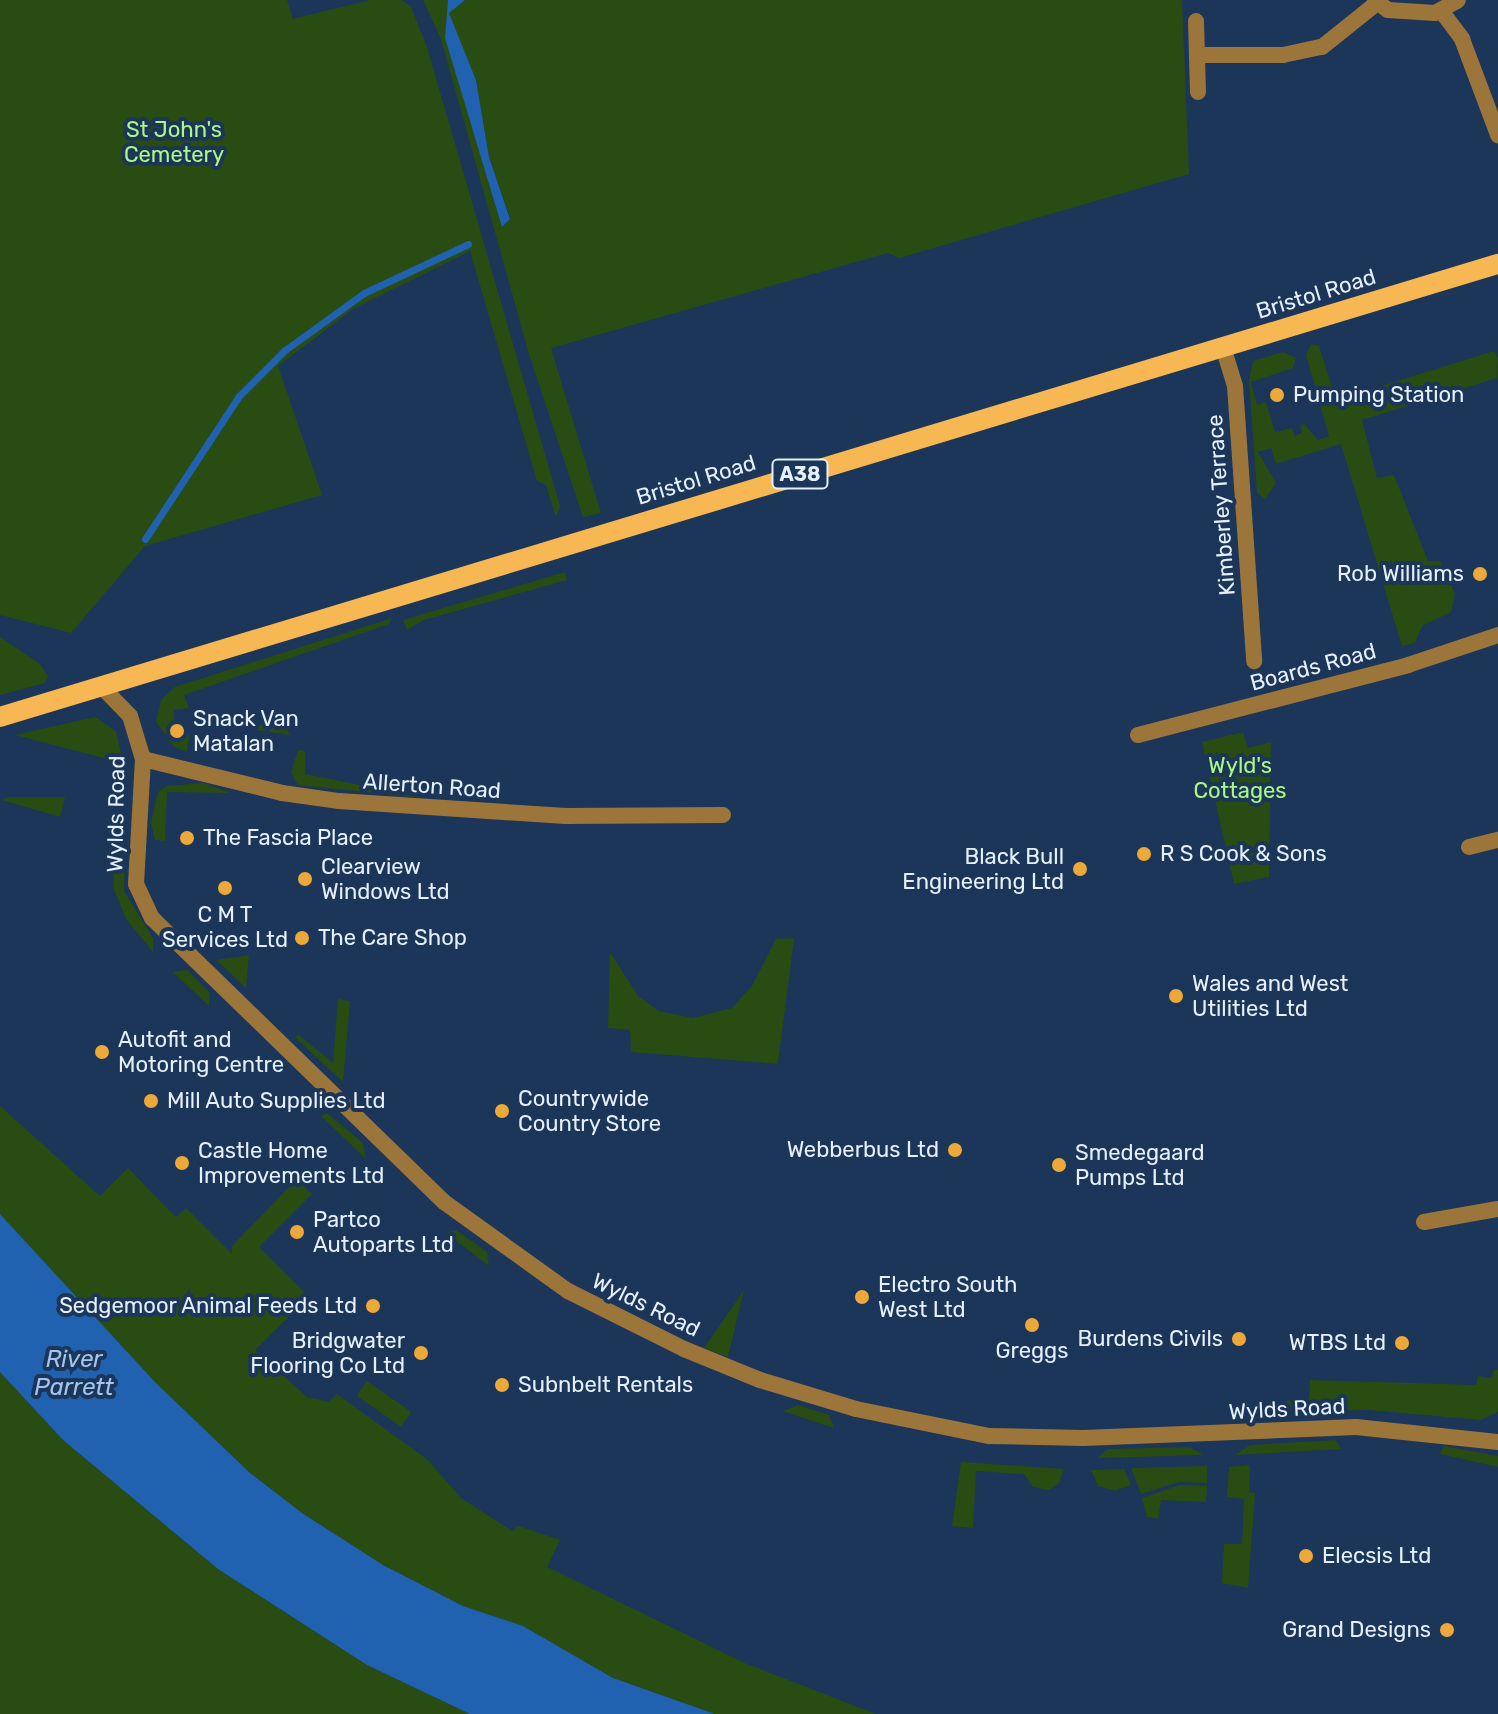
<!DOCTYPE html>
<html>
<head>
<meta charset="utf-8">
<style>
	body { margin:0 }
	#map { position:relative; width:1498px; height:1714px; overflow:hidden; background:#1b3658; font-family:Rubik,sans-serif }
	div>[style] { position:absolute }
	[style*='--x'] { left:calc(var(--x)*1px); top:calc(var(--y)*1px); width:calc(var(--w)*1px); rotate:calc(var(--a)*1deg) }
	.green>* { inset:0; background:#294c13; transform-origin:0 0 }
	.water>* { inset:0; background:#2061b0 }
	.stream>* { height:7px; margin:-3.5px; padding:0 3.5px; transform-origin:3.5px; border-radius:3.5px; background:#2061b0 }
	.minor>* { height:16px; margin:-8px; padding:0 8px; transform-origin:8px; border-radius:8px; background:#9c753a }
	.tertiary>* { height:16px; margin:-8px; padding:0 8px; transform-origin:8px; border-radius:8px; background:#9c753a }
	.primary>* { height:20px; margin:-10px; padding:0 10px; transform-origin:10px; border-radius:10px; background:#f7b753 }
	.dots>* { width:22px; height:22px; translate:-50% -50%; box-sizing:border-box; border:4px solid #1b3658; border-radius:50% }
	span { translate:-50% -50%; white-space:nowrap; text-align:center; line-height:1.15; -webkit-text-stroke:8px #1b3658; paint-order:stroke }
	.shield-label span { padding:2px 6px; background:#1b3658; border:2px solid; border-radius:6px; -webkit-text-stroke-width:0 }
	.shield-label { font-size:20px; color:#e6f0fd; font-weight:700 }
	.park-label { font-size:22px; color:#acf982 }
	.street-label { font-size:22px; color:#e6f0fd }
	.poi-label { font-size:22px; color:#e6f0fd }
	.left { translate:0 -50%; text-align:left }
	.right { translate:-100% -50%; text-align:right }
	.water-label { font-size:24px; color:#a4c3ed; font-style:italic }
</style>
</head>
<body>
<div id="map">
	<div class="green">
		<div style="clip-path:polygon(0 0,287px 0,293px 19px,370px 0,402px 0,411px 7px,427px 47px,560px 506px,556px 517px,546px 485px,537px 481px,470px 251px,353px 309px,278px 366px,322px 495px,145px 546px,71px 633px,0 615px)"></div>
		<div style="clip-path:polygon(evenodd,423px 0,448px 0,449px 12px,465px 0,1182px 0,1189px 174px,899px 258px,888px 253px,551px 348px,601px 513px,583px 517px,529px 354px,441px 39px,423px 0,449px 15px,476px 80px,489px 157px,510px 218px,503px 227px,453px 55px,449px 15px)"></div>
		<div style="clip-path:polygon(1311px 344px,1319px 346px,1336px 400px,1494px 351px,1498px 358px,1497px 378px,1362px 420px,1377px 478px,1394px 475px,1428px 561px,1440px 561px,1455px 594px,1451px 612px,1422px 626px,1415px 643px,1402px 646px,1341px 444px,1276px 464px,1271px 448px,1258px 452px,1276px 483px,1265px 499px,1257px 493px,1249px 380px,1253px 361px,1283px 352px,1296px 358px,1293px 368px,1251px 382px,1257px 405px,1266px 402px,1275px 432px,1292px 428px,1295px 436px,1302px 433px,1300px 425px,1304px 424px,1318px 440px,1329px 436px,1306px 355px)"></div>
		<div style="clip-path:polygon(565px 572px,567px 580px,424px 620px,407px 630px,403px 620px)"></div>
		<div style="clip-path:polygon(392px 618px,389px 624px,184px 695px,189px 708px,174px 710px,174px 732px,189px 735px,187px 752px,175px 747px,156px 722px,161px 700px,175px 687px)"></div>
		<div style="clip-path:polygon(0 637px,40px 664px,48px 676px,45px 683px,0 695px)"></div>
		<div style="clip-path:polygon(246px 716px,253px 727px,281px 718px,290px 735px,238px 727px,237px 720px)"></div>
		<div style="clip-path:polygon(95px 717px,116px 731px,123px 763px,15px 735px)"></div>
		<div style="clip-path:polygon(1243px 732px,1248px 748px,1271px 742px,1269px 877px,1234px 884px,1202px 742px)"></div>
		<div style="clip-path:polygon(298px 750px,305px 751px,305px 774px,424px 798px,298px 785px,291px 772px)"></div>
		<div style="clip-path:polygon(203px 783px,231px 793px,167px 792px,165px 841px,155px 840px,151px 823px,158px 792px,166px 786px)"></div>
		<div style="clip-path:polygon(8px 797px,65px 797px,60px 817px,2px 800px)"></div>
		<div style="clip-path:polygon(120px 813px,125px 819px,124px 891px,153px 938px,153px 952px,126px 919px,114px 889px,112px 853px,116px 814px)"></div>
		<div style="clip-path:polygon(794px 938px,778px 1064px,631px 1052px,630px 1030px,608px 1028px,610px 952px,638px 996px,659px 1011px,693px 1018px,732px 1008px,752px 986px,776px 939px)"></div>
		<div style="clip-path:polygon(249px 955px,246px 988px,216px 960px)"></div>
		<div style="clip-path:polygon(187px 970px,210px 993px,209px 1006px,173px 972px)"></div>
		<div style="clip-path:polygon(338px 999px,350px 1001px,343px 1082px,295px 1037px,298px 1034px,333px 1063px)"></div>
		<div style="clip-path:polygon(0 1106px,100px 1196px,128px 1168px,176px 1217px,186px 1208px,232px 1254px,232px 1246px,297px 1179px,312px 1194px,259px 1247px,309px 1297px,255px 1350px,307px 1397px,329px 1402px,337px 1394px,428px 1460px,461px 1498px,512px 1531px,518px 1526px,560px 1540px,547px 1567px,747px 1664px,876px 1714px,715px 1714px,613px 1678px,523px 1626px,463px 1606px,383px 1565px,302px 1513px,250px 1473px,155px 1382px,0 1214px)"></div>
		<div style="clip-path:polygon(327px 1113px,363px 1143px,366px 1159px,321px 1116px)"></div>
		<div style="clip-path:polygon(456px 1230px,487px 1252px,489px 1266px,446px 1233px)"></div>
		<div style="clip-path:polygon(744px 1290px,728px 1357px,704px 1348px)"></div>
		<div style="clip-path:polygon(1494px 1369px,1498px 1370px,1498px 1412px,1481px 1420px,1368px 1410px,1246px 1414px,1246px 1406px,1309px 1398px,1310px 1380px,1476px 1385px,1478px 1376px,1492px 1378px)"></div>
		<div style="clip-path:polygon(0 1372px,63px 1440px,218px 1569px,367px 1665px,470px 1714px,0 1714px)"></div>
		<div style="left:367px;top:1381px;width:54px;height:18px;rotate:35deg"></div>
		<div style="clip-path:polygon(798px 1405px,829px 1415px,834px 1428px,783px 1411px)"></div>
		<div style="clip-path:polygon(1336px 1440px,1341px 1449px,1235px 1455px,1250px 1445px)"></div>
		<div style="clip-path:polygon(1444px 1446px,1498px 1456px,1498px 1467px,1440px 1454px)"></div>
		<div style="clip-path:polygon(1190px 1447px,1203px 1455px,1097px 1458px,1108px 1449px)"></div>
		<div style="clip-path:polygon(961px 1462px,1064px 1469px,1059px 1483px,1049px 1490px,1033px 1487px,1024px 1474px,976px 1471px,973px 1528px,952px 1526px)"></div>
		<div style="clip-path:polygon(1250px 1465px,1249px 1492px,1255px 1493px,1248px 1588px,1222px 1583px,1224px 1544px,1242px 1544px,1244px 1499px,1227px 1497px,1229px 1467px)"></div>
		<div style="clip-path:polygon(1207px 1466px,1207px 1483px,1179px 1482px,1141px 1494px,1131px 1468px)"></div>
		<div style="clip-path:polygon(1124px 1469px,1131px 1485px,1115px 1491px,1098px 1486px,1091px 1470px)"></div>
		<div style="clip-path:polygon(1180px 1485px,1207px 1486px,1206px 1502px,1161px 1500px,1158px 1519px,1147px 1517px,1142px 1498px)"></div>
	</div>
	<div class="water">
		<div style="clip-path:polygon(448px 0,465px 0,449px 13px,476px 80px,489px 157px,510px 219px,502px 227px,445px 38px)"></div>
		<div style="clip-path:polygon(0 1214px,155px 1382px,250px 1473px,302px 1513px,383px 1565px,463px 1606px,523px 1626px,613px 1678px,715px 1714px,470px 1714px,367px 1665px,218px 1569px,63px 1440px,0 1372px)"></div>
	</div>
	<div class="stream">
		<div style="--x:145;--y:539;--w:171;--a:-56.7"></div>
		<div style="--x:239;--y:396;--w:65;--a:-45"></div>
		<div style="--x:285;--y:350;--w:97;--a:-35.8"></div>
		<div style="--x:364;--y:293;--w:115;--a:-25.2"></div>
	</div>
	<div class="minor">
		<div style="--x:1375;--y:0;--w:16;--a:38"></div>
		<div style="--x:1388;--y:10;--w:47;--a:3.7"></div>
		<div style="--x:1435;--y:13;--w:26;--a:-29"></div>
		<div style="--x:1442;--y:12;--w:34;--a:53"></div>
		<div style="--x:1462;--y:39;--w:103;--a:69.4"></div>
		<div style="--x:1196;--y:21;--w:71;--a:88.4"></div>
		<div style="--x:1197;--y:55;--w:86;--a:0"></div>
		<div style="--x:1283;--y:55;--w:40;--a:-12"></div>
		<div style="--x:1322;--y:47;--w:70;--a:-38.7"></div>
		<div style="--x:1223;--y:347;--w:41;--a:72.9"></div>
		<div style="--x:1235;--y:386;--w:276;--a:86"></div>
		<div style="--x:1138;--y:735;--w:279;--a:-14.5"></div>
		<div style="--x:1408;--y:665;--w:95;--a:-18.4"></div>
		<div style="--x:143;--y:759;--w:143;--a:13.7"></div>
		<div style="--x:282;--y:793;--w:58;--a:8"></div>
		<div style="--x:339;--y:801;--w:227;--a:3.8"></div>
		<div style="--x:566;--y:816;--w:157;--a:-0.4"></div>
		<div style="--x:1469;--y:847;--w:30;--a:-14"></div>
		<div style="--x:1424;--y:1222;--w:75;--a:-10"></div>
	</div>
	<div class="tertiary">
		<div style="--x:103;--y:688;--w:39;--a:46"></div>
		<div style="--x:130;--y:716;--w:45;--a:73.2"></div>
		<div style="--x:143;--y:759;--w:125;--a:93.2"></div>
		<div style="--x:136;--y:884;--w:38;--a:65"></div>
		<div style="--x:152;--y:918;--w:407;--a:44.2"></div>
		<div style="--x:444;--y:1202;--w:153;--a:35.7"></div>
		<div style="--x:568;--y:1291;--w:130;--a:26.6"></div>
		<div style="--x:684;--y:1349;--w:82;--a:22.2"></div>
		<div style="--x:760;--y:1380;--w:100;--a:16.8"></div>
		<div style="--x:856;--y:1409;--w:136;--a:11.5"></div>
		<div style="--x:989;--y:1436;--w:94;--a:1.2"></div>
		<div style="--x:1083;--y:1438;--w:273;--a:-2.3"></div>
		<div style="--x:1356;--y:1427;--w:143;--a:6"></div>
	</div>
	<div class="primary">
		<div style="--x:0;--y:717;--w:1565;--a:-16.83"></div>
	</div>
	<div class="dots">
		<div style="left:1277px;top:395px;background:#eca93a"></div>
		<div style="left:1480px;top:574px;background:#eca93a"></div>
		<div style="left:177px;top:731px;background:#eca93a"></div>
		<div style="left:187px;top:838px;background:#eca93a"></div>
		<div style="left:1144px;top:854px;background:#eca93a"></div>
		<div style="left:1080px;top:869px;background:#eca93a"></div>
		<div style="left:305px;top:879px;background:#eca93a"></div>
		<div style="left:225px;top:888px;background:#eca93a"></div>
		<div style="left:302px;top:938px;background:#eca93a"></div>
		<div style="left:1176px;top:996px;background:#eca93a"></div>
		<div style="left:102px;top:1052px;background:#eca93a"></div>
		<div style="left:151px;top:1101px;background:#eca93a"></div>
		<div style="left:502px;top:1111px;background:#eca93a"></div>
		<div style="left:955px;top:1150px;background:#eca93a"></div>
		<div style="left:182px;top:1163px;background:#eca93a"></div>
		<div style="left:1059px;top:1165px;background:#eca93a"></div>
		<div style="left:297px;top:1232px;background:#eca93a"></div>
		<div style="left:862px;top:1297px;background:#eca93a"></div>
		<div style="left:373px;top:1306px;background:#eca93a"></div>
		<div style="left:1032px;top:1325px;background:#eca93a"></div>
		<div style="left:1239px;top:1339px;background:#eca93a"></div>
		<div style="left:1402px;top:1343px;background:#eca93a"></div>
		<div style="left:421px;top:1353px;background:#eca93a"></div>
		<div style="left:502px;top:1385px;background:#eca93a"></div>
		<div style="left:1306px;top:1556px;background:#eca93a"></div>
		<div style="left:1447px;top:1630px;background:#eca93a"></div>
	</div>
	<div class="shield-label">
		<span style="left:800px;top:474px">A38</span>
	</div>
	<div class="park-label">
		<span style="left:174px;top:142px">St John's<br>Cemetery</span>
		<span style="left:1240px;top:778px">Wyld's<br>Cottages</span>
	</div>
	<div class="street-label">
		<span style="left:1316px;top:294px;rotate:-17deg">Bristol Road</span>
		<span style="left:696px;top:480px;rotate:-17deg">Bristol Road</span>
		<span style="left:1221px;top:505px;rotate:-94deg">Kimberley Terrace</span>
		<span style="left:1313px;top:667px;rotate:-15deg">Boards Road</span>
		<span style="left:432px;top:786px;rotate:4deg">Allerton Road</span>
		<span style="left:116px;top:814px;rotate:-89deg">Wylds Road</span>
		<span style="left:646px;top:1305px;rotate:26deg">Wylds Road</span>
		<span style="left:1287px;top:1409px;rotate:-3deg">Wylds Road</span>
	</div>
	<div class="poi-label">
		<span class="left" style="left:1293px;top:395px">Pumping Station</span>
		<span class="right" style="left:1464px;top:574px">Rob Williams</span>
		<span class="left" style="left:193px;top:731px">Snack Van<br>Matalan</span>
		<span class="left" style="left:203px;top:838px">The Fascia Place</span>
		<span class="left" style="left:1160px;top:854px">R S Cook &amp; Sons</span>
		<span class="right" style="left:1064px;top:869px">Black Bull<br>Engineering Ltd</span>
		<span class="left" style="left:321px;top:879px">Clearview<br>Windows Ltd</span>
		<span style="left:225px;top:927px">C M T<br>Services Ltd</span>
		<span class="left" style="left:318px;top:938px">The Care Shop</span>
		<span class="left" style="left:1192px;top:996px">Wales and West<br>Utilities Ltd</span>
		<span class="left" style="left:118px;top:1052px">Autofit and<br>Motoring Centre</span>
		<span class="left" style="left:518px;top:1111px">Countrywide<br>Country Store</span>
		<span class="left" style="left:167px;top:1101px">Mill Auto Supplies Ltd</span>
		<span class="left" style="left:198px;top:1163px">Castle Home<br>Improvements Ltd</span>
		<span class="right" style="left:939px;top:1150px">Webberbus Ltd</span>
		<span class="left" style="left:1075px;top:1165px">Smedegaard<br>Pumps Ltd</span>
		<span class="left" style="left:313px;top:1232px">Partco<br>Autoparts Ltd</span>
		<span class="left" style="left:878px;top:1297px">Electro South<br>West Ltd</span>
		<span class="right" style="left:357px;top:1306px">Sedgemoor Animal Feeds Ltd</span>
		<span class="right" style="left:1223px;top:1339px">Burdens Civils</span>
		<span class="right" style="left:405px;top:1353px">Bridgwater<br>Flooring Co Ltd</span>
		<span class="right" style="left:1386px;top:1343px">WTBS Ltd</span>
		<span style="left:1032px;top:1351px">Greggs</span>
		<span class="left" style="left:518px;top:1385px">Subnbelt Rentals</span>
		<span class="left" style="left:1322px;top:1556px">Elecsis Ltd</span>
		<span class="right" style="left:1431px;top:1630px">Grand Designs</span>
	</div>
	<div class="water-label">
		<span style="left:74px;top:1374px">River<br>Parrett</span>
	</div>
</div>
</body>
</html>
